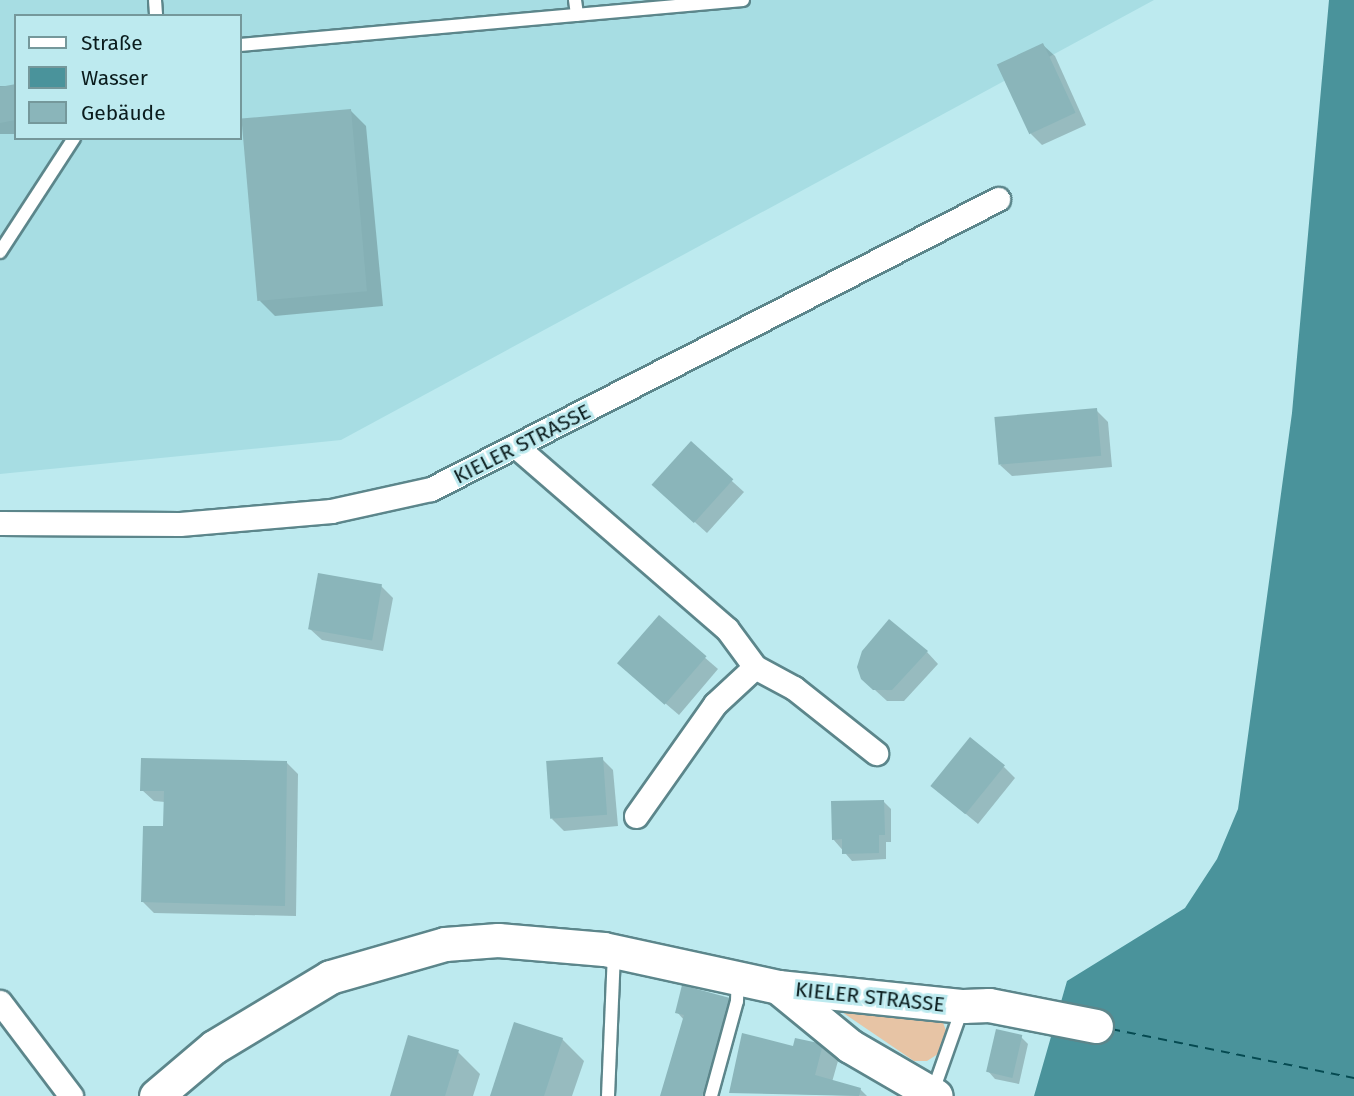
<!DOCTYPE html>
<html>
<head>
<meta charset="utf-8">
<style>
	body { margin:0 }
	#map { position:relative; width:1354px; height:1096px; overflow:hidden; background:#bdeaef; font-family:"Fira Sans",sans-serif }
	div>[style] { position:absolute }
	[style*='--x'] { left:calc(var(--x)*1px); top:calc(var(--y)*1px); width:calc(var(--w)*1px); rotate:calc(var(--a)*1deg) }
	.built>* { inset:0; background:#a7dde3 }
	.green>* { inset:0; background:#e7c4a5 }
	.water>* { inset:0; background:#4a939b }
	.shadow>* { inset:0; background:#0003; transform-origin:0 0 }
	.ferry>* { height:2px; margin-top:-1px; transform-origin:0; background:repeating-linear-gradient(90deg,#054a51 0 9px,transparent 0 16px) }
	.building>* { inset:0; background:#8ab5ba; transform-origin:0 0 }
	.roads { filter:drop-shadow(2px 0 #5c868b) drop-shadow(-2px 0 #5c868b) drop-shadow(0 2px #5c868b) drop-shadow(0 -2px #5c868b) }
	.lane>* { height:12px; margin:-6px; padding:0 6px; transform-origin:6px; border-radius:6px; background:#fff }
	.street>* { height:23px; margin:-11.5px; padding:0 11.5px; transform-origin:11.5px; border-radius:11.5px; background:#fff }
	.secondary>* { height:33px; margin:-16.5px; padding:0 16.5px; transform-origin:16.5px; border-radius:16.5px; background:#fff }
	span { translate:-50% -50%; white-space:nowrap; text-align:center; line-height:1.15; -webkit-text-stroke:6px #bdeaef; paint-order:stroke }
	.street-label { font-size:21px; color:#0a1c1d }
	.legend { position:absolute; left:14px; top:14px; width:228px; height:126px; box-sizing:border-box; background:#bdeaef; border:2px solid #75989b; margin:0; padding:9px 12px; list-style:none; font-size:21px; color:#0a1c1d }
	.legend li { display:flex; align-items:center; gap:14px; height:35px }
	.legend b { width:35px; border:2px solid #75989b }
</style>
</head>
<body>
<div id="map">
	<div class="built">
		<div style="clip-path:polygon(evenodd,0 0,1154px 0,341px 440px,0 474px,0 0,16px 16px,240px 16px,240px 138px,16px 138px,16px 16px)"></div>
	</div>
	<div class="green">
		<div style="clip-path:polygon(836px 1008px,942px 1020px,947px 1033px,941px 1052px,927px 1061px,914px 1061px)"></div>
	</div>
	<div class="water">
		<div style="clip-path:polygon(1329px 0,1354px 0,1354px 1096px,1034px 1096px,1067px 981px,1185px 908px,1217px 859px,1238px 809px,1292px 413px)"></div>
	</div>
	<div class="shadow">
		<div style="clip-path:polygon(1043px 45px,1055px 56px,1086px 125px,1042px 145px,1031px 134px)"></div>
		<div style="left:16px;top:86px;width:48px;height:16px;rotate:90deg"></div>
		<div style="clip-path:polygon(351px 111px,366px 126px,383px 306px,275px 316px,260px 301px)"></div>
		<div style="clip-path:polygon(1096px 410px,1108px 422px,1112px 467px,1012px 476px,1000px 465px)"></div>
		<div style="clip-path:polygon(691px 444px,744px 492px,707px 533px,666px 496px)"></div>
		<div style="clip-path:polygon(381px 586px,393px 598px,383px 651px,322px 640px,310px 629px)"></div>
		<div style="clip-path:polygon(659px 618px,718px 669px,679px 715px,632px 675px)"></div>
		<div style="clip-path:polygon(927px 652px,938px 664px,904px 701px,887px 701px,863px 679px)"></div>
		<div style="clip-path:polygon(602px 759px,613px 770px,618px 826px,564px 831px,552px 819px)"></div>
		<div style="clip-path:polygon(287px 763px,298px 774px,296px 916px,154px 913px,143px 902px,165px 828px,165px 802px,154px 801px,142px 790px)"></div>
		<div style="clip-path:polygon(1004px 767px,1015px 778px,978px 824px,932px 786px)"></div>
		<div style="clip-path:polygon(883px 801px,891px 809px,891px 842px,886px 842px,886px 859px,852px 861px,833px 839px)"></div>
		<div style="clip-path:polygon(729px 999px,740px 1011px,717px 1096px,662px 1096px,684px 1020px,677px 1012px)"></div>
		<div style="clip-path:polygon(1021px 1037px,1028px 1044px,1019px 1084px,995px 1079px,988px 1071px)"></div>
		<div style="clip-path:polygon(562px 1039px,584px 1061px,572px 1096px,492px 1096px)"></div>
		<div style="clip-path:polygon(822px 1045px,838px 1061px,832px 1082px,860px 1089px,867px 1096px,731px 1092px,794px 1049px)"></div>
		<div style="clip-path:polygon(458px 1052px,480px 1074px,473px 1096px,392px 1096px)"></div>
	</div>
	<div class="ferry">
		<div style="--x:1111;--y:1029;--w:248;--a:11.4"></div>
	</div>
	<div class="building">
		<div style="left:1043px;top:43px;width:77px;height:51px;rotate:65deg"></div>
		<div style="clip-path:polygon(16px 84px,16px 120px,0 123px,0 87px)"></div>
		<div style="left:351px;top:109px;width:183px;height:110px;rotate:85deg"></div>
		<div style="left:1097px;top:408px;width:48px;height:103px;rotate:85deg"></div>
		<div style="left:691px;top:441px;width:57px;height:59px;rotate:42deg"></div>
		<div style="left:318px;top:573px;width:65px;height:57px;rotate:10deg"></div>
		<div style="left:659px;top:615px;width:63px;height:64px;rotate:41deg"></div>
		<div style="clip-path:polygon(889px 619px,928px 651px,892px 690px,873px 690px,861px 679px,857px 667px,862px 651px)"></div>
		<div style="left:970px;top:737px;width:45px;height:63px;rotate:39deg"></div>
		<div style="left:603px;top:757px;width:58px;height:57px;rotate:86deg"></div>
		<div style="clip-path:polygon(141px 758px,287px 761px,285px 906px,141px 902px,143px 826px,163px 826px,164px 791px,140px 791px)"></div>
		<div style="clip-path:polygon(884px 800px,885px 835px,879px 835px,879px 853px,842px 854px,842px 839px,832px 840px,831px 801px)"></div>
		<div style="clip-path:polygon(682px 985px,730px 998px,702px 1096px,660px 1096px,684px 1015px,675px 1013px)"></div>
		<div style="clip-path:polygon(514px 1022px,563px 1038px,544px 1096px,490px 1096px)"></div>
		<div style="left:996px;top:1029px;width:27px;height:44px;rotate:13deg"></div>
		<div style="clip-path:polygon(742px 1033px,793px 1046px,795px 1038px,823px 1044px,815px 1075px,861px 1088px,859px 1096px,729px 1093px)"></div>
		<div style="clip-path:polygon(408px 1035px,459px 1050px,445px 1096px,390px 1096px)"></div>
	</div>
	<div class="roads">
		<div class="lane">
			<div style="--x:155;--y:0;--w:16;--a:86"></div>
			<div style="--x:575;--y:0;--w:15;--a:82"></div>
			<div style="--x:240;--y:45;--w:505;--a:-5.11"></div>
			<div style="--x:0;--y:252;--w:136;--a:-57"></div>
			<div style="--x:933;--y:1091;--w:87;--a:-70.5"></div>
			<div style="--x:608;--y:1096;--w:142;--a:-87.6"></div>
			<div style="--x:711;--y:1096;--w:98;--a:-74.7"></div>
			<div style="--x:737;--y:1001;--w:23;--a:-88"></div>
		</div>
		<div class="street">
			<div style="--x:518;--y:448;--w:276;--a:40.9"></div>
			<div style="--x:727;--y:629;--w:47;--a:53.6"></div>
			<div style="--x:755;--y:667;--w:44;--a:28.3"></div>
			<div style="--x:794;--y:688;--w:105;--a:38.4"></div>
			<div style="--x:0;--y:523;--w:180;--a:0.3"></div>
			<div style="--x:180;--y:524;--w:152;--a:-4.9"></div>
			<div style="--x:331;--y:511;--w:102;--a:-12.4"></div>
			<div style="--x:431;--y:489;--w:637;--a:-27.09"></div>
			<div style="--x:636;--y:816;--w:137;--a:-54.8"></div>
			<div style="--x:715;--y:704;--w:54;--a:-42.8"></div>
			<div style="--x:0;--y:1002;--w:118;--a:52.9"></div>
		</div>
		<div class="secondary">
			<div style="--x:778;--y:987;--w:93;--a:39.3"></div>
			<div style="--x:850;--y:1046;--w:99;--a:30.2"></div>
			<div style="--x:156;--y:1096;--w:76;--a:-40.2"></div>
			<div style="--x:214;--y:1047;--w:135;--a:-31.1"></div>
			<div style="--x:330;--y:977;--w:120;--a:-16"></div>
			<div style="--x:445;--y:944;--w:53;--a:-4.3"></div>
			<div style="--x:498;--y:940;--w:106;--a:4.9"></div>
			<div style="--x:604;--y:949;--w:178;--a:12.3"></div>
			<div style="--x:778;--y:987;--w:186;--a:5.9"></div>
			<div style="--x:963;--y:1006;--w:26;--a:-2"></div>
			<div style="--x:989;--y:1005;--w:109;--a:11.1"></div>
		</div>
	</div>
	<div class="street-label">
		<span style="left:522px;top:444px;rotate:-27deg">KIELER STRASSE</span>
		<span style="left:870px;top:997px;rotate:6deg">KIELER STRASSE</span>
	</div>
	<ul class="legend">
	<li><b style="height:9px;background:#fff"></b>Straße</li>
	<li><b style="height:19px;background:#4a939b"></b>Wasser</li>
	<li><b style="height:19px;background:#8ab5ba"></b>Gebäude</li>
	</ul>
</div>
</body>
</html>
